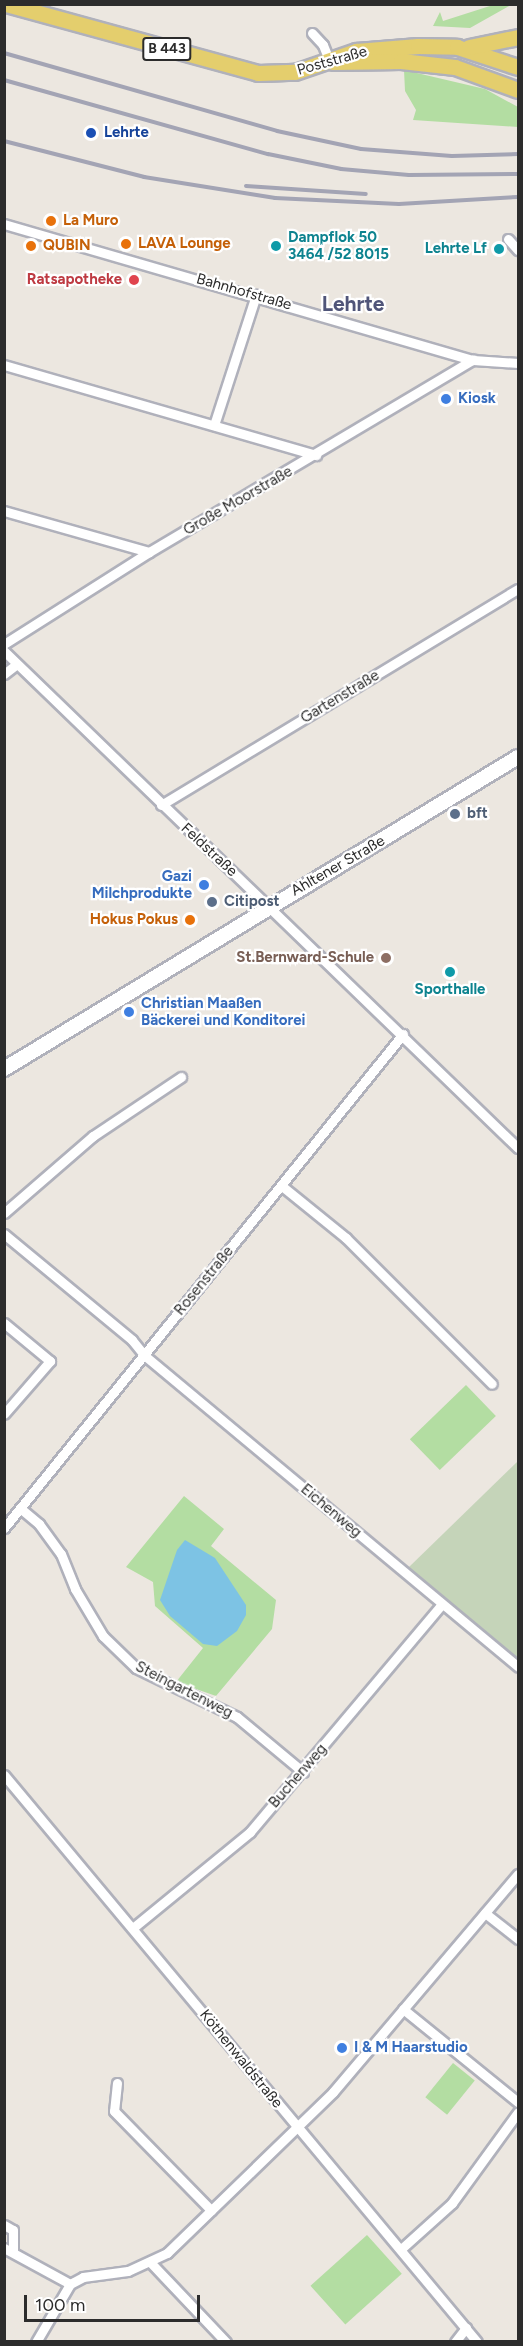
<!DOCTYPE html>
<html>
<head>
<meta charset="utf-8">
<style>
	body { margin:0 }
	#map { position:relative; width:523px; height:2346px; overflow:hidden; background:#ece7e0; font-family:Figtree,sans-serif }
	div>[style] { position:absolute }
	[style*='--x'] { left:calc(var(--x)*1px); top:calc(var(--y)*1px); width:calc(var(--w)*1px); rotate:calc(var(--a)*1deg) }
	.green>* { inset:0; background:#b3dda2; transform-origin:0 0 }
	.cemetery>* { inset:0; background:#c5d4b9 }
	.water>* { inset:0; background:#7dc3e4 }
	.roads { filter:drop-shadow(2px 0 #b0b1bb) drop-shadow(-2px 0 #b0b1bb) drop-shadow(0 2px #b0b1bb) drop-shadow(0 -2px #b0b1bb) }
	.street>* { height:9px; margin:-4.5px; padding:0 4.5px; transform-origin:4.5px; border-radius:4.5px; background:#fff }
	.secondary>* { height:14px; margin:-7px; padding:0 7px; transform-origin:7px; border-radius:7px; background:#fff }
	.primary>* { height:15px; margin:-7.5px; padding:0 7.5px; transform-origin:7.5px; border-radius:7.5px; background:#e4ce6d }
	.rail>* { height:4px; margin:-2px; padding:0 2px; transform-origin:2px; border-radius:2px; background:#a3a4b4 }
	.dots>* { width:16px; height:16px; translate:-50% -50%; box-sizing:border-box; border:3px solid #fff; border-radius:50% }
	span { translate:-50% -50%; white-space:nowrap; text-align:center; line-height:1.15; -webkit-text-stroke:4.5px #fff; paint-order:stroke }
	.shield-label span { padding:2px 4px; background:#fff; border:2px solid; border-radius:4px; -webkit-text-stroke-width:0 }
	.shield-label { font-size:14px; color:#2c2c2c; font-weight:700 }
	.street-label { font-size:15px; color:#2c2c2c }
	.transit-label { font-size:15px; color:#164399; font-weight:700 }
	.left { translate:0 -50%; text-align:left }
	.food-label { font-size:15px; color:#c56008; font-weight:700 }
	.right { translate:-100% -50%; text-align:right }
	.culture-label { font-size:15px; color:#0d838f; font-weight:700 }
	.health-label { font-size:15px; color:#be3a42; font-weight:700 }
	.shop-label { font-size:15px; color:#366cbe; font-weight:700 }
	.service-label { font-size:15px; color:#4e5e75; font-weight:700 }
	.education-label { font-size:15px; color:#785e54; font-weight:700 }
	.district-label { font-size:21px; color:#505579; font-weight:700 }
	.frame { position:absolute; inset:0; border:6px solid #2c2c2c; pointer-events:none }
	.scale { position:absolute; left:24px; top:2295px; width:176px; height:27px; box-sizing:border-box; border:3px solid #2c2c2c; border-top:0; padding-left:8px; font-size:18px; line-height:21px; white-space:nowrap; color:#2c2c2c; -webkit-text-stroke:4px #fff; paint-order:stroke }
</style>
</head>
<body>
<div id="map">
	<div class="green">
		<div style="clip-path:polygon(493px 5px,511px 5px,470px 28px,433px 26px,440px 12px,443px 21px)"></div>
		<div style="clip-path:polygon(404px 70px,485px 89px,518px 107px,518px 127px,413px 120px,416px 110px,405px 91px)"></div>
		<div style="left:466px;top:1385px;width:43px;height:78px;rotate:46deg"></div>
		<div style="clip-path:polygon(184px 1496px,224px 1529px,211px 1546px,276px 1600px,272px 1629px,216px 1696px,176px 1682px,203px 1648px,155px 1606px,153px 1582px,126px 1567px)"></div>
		<div style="left:453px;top:2063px;width:28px;height:44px;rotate:39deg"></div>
		<div style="left:367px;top:2235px;width:52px;height:76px;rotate:48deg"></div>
	</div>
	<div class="cemetery">
		<div style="clip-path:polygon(518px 1461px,518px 1658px,408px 1568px)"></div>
	</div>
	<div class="water">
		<div style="clip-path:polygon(185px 1540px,215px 1558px,246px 1605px,246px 1615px,237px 1631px,217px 1646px,203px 1644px,170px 1616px,160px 1600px,177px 1550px)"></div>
	</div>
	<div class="roads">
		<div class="street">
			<div style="--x:312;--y:33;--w:16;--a:47"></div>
			<div style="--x:323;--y:45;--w:18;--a:68"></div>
			<div style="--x:4;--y:224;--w:488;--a:16.2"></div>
			<div style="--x:473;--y:360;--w:45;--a:3.8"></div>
			<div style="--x:508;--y:239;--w:15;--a:48"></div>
			<div style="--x:4;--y:365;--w:325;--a:16.1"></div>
			<div style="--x:214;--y:425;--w:137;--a:-72.1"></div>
			<div style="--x:4;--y:511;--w:151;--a:15.8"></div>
			<div style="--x:4;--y:644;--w:172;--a:-32.4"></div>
			<div style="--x:149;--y:552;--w:377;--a:-30.7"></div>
			<div style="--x:4;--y:651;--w:715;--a:44.04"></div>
			<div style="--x:4;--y:674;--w:16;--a:-38"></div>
			<div style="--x:161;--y:805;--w:417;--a:-31.2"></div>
			<div style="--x:282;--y:1186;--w:82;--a:39.1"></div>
			<div style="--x:346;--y:1238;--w:206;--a:45"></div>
			<div style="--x:4;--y:1213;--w:118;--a:-40.9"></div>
			<div style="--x:93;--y:1136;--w:106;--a:-33.8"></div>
			<div style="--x:4;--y:1234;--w:166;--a:39.6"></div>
			<div style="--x:132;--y:1340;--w:19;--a:51"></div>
			<div style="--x:144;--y:1355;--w:487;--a:39.8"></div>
			<div style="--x:4;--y:1323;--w:60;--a:39.6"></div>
			<div style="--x:50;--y:1361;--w:70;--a:131"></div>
			<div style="--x:20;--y:1508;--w:25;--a:40"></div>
			<div style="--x:39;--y:1524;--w:37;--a:54"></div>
			<div style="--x:61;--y:1554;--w:38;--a:68"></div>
			<div style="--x:75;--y:1589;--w:55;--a:59.2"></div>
			<div style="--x:103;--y:1636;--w:46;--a:44.1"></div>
			<div style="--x:136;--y:1668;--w:112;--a:25.9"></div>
			<div style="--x:237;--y:1717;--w:86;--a:39.8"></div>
			<div style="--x:4;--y:1528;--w:635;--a:-51.07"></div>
			<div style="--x:4;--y:1775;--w:738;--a:50.16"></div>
			<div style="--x:485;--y:1913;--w:42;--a:38.2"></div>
			<div style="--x:134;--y:1927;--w:150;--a:-39.3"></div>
			<div style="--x:250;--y:1832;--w:298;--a:-49.9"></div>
			<div style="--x:403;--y:2009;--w:148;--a:39"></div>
			<div style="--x:117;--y:2083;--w:28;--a:96"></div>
			<div style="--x:114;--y:2111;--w:139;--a:45.6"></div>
			<div style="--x:4;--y:2225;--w:10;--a:29"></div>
			<div style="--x:13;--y:2230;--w:22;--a:90"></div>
			<div style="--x:4;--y:2248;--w:75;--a:28.6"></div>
			<div style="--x:401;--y:2249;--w:69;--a:-42"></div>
			<div style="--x:452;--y:2203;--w:112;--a:-54"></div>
			<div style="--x:151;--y:2263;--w:109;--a:46.5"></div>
			<div style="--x:36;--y:2342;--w:67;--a:-59.6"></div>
			<div style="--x:70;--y:2284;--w:15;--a:-28"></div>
			<div style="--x:83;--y:2277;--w:45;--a:-7.6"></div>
			<div style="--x:128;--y:2271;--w:43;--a:-24.8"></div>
			<div style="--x:167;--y:2253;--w:231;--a:-44.1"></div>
			<div style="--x:333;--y:2092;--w:286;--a:-49.7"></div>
			<div style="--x:455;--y:2342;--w:18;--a:-52"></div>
		</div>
		<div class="secondary">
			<div style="--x:4;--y:1069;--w:601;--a:-31.26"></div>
		</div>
		<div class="primary">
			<div style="--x:6;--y:4;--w:261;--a:15.3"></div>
			<div style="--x:258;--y:73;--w:37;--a:-2"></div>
			<div style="--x:295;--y:72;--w:65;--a:-19"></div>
			<div style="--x:356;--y:51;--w:62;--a:-4.6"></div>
			<div style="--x:418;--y:46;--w:39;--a:1"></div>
			<div style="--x:457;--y:47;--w:64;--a:18.2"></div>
			<div style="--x:469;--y:47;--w:50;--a:-11.5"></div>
			<div style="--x:333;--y:62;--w:68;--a:-0.8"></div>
			<div style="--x:401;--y:61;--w:54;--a:6.3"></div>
			<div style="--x:455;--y:67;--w:67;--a:20.1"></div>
		</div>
	</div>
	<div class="rail">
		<div style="--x:4;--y:53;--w:284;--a:15.9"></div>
		<div style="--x:277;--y:131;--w:86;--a:12.1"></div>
		<div style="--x:361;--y:149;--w:91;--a:4.4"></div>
		<div style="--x:452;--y:156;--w:66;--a:-1.7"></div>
		<div style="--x:4;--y:80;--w:274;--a:15.7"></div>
		<div style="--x:268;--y:154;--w:75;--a:11.6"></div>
		<div style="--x:341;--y:169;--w:68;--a:5"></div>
		<div style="--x:409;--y:175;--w:109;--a:-0.5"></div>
		<div style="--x:4;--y:141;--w:145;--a:14.4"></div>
		<div style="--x:144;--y:177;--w:133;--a:9.1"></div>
		<div style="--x:275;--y:198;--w:124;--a:2.8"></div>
		<div style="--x:399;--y:204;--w:119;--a:-3.4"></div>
		<div style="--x:246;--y:186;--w:120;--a:3.8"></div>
	</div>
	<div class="dots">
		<div style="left:91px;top:133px;background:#1a4fb4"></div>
		<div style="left:51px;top:221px;background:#e8710a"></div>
		<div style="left:126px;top:244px;background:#e8710a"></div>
		<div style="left:31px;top:246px;background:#e8710a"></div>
		<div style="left:276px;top:246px;background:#0f9aa8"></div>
		<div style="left:499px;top:249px;background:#0f9aa8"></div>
		<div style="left:134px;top:280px;background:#e0444e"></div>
		<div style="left:446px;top:399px;background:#3f7fe0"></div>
		<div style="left:455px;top:814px;background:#5c6f8a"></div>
		<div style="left:204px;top:885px;background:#3f7fe0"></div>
		<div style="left:212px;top:902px;background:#5c6f8a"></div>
		<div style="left:190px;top:920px;background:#e8710a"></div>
		<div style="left:386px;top:958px;background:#8d6e63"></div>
		<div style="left:450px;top:972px;background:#0f9aa8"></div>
		<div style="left:129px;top:1012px;background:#3f7fe0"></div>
		<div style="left:342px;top:2048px;background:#3f7fe0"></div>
	</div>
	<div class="shield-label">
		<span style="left:167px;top:49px">B 443</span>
	</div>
	<div class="street-label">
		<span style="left:332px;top:61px;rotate:-16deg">Poststraße</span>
		<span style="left:244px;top:292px;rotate:16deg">Bahnhofstraße</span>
		<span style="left:238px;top:501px;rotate:-30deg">Große Moorstraße</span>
		<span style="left:340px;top:697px;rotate:-31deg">Gartenstraße</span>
		<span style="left:209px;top:850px;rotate:43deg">Feldstraße</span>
		<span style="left:338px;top:866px;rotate:-30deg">Ahltener Straße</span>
		<span style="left:204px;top:1281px;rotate:-51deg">Rosenstraße</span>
		<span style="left:331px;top:1511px;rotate:40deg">Eichenweg</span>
		<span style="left:184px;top:1690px;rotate:27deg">Steingartenweg</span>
		<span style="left:298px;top:1776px;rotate:-49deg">Buchenweg</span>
		<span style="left:241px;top:2059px;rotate:51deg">Köthenwaldstraße</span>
	</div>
	<div class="transit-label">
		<span class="left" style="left:104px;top:133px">Lehrte</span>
	</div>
	<div class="food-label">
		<span class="left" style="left:63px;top:221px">La Muro</span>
		<span class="left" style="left:138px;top:244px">LAVA Lounge</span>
		<span class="left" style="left:43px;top:246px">QUBIN</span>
		<span class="right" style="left:178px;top:920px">Hokus Pokus</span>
	</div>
	<div class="culture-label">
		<span class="left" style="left:288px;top:246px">Dampflok 50<br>3464 /52 8015</span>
		<span class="right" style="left:487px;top:249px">Lehrte Lf</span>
		<span style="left:450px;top:990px">Sporthalle</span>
	</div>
	<div class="health-label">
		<span class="right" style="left:122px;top:280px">Ratsapotheke</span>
	</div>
	<div class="shop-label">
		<span class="left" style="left:458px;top:399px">Kiosk</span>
		<span class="right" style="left:192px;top:885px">Gazi<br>Milchprodukte</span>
		<span class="left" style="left:141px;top:1012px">Christian Maaßen<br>Bäckerei und Konditorei</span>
		<span class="left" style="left:354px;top:2048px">I &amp; M Haarstudio</span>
	</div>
	<div class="service-label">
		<span class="left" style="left:467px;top:814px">bft</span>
		<span class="left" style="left:224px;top:902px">Citipost</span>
	</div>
	<div class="education-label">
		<span class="right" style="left:374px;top:958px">St.Bernward-Schule</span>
	</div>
	<div class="district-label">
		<span style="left:353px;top:304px">Lehrte</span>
	</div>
	<div class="frame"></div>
	<div class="scale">100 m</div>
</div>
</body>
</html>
